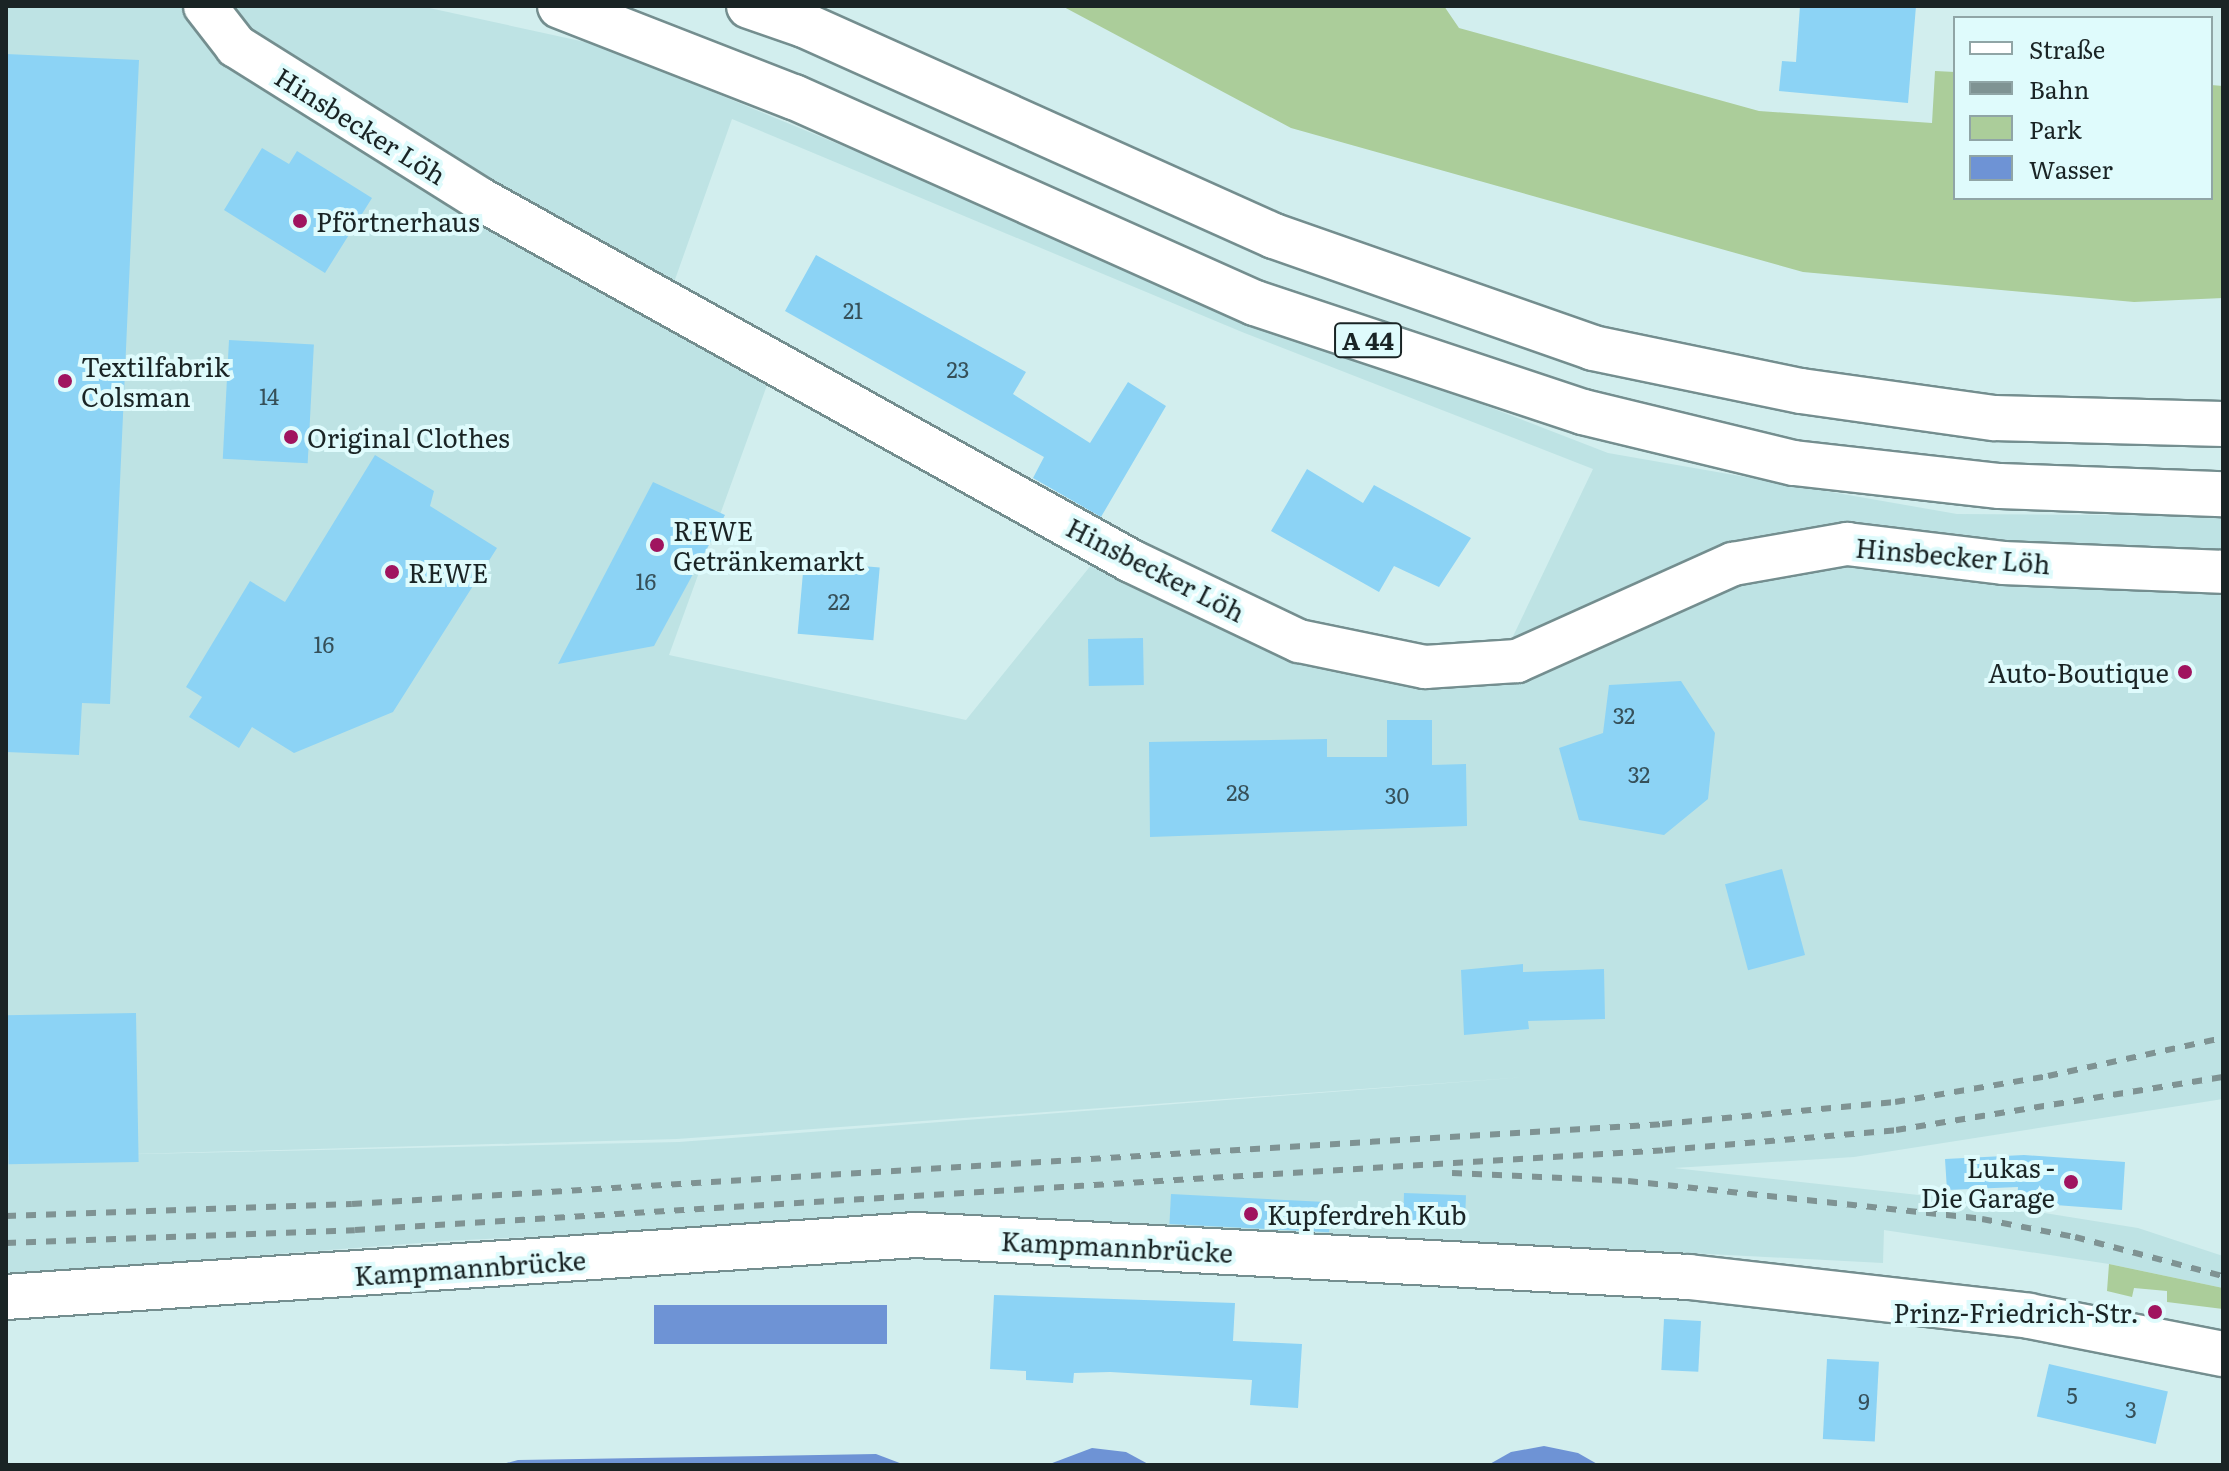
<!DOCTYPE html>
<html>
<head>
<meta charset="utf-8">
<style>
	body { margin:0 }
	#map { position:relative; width:2229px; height:1471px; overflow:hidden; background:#d2eeee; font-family:Literata,serif }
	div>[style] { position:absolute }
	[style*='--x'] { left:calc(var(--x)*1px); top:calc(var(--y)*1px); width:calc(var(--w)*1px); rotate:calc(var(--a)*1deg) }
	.built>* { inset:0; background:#bee3e4 }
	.green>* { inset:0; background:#abcd9a }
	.water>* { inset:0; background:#6e93d5; transform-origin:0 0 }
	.building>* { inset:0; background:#8cd3f5; transform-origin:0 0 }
	.roads { filter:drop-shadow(2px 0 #748e8f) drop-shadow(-2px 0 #748e8f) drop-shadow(0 2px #748e8f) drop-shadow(0 -2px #748e8f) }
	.street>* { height:42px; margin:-21px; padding:0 21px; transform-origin:21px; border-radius:21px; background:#fff }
	.secondary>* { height:44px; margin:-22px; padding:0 22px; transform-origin:22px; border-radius:22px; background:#fff }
	.highway>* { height:44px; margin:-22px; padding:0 22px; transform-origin:22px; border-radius:22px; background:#fff }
	.rail>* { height:6px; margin-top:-3px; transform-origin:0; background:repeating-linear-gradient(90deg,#7f9393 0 10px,transparent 0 20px) }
	.dots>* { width:22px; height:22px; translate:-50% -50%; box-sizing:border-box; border:4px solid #dffbfc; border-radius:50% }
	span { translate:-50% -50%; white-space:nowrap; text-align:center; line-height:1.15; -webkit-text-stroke:8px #dffbfc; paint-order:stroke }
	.number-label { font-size:22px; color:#365059 }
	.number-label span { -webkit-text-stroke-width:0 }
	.shield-label span { padding:2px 6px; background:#dffbfc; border:2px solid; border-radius:6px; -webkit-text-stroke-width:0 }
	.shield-label { font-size:24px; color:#1a2425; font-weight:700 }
	.street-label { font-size:26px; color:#1a2425 }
	.poi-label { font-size:26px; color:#1a2425 }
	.left { translate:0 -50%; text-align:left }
	.right { translate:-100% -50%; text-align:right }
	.frame { position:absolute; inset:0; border:8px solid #1a2425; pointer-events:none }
	.legend { position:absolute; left:1953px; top:16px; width:260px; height:184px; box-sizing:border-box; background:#dffbfc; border:2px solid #90a5a6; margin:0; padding:10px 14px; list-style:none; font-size:24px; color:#1a2425 }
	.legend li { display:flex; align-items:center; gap:16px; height:40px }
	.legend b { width:40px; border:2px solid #90a5a6 }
</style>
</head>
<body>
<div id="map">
	<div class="built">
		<div style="clip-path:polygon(evenodd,6px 6px,420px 6px,599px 45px,1252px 315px,1608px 453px,1957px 514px,2223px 516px,2223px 1099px,1854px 1157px,1674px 1168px,1964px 1200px,2138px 1228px,2223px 1256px,2223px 1288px,2109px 1264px,1884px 1230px,1883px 1263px,963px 1215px,446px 1241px,6px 1275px,6px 6px,732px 119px,1242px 332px,1593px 469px,1506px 651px,1416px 656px,1307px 634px,1113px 538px,966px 720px,669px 655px,782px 344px,672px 288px,732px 119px,6px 6px,1540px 1076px,679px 1142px,97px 1155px,677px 1139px,1540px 1076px)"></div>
	</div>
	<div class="green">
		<div style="clip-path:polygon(1062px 6px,1444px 6px,1459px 28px,1759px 111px,1932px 123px,1935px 71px,1955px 72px,1955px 198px,2211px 198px,2211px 85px,2223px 86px,2223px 298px,2134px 302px,1803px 272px,1291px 128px)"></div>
		<div style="clip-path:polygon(2109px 1264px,2223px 1288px,2223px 1309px,2167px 1302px,2167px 1291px,2134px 1288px,2132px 1297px,2107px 1291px)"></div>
	</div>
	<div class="water">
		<div style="left:654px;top:1305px;width:233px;height:39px"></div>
		<div style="clip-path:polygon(1544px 1446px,1578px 1453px,1599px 1465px,1488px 1465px,1511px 1452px)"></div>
		<div style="clip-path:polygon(1092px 1448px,1126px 1452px,1150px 1465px,1047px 1465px)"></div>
		<div style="clip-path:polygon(876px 1454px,905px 1465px,499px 1465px,518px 1460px)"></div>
	</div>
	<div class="building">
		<div style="clip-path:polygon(1800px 6px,1916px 6px,1908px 103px,1779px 91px,1782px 61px,1796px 62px)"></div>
		<div style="clip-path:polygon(6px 54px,139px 60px,110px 704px,82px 703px,79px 755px,6px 752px)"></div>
		<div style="clip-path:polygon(262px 148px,289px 164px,297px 151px,372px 198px,325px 273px,224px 210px)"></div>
		<div style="clip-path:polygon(816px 255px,1026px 372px,1013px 394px,1090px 443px,1128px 382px,1166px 406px,1101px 517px,1033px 478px,1044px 457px,785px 311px)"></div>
		<div style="left:229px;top:340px;width:85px;height:119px;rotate:3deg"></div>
		<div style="clip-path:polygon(375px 455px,434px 491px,430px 506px,497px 548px,393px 712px,294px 753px,252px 727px,239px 748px,189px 717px,202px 697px,186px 687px,250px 581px,285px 602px)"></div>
		<div style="clip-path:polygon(1307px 469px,1363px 503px,1374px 485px,1471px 538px,1439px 587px,1394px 566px,1379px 592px,1271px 531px)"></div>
		<div style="clip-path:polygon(653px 482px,725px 515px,654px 646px,558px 664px)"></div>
		<div style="left:804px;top:561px;width:76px;height:73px;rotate:5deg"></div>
		<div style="left:1143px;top:638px;width:47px;height:55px;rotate:89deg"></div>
		<div style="clip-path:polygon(1681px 681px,1715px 733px,1708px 799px,1664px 835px,1579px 820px,1559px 748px,1603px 733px,1609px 685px)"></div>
		<div style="clip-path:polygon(1387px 720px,1432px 720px,1432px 765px,1466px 764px,1467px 826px,1150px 837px,1149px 742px,1327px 739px,1327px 757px,1387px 757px)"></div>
		<div style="left:1782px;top:869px;width:89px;height:59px;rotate:75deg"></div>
		<div style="clip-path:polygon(1523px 964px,1523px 972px,1604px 969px,1605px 1019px,1528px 1021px,1529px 1029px,1464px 1035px,1461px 970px)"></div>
		<div style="left:136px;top:1013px;width:149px;height:130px;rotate:89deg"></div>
		<div style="clip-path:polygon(2024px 1155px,2125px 1162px,2122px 1210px,2017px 1202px,2018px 1187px,1947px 1190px,1945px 1159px)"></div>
		<div style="left:1404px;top:1193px;width:62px;height:32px;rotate:2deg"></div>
		<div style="left:1171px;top:1194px;width:160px;height:30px;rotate:3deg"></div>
		<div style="clip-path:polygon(994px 1295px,1235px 1303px,1233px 1341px,1302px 1344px,1298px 1408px,1250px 1405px,1252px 1380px,1110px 1372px,1074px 1373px,1073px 1383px,1026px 1380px,1026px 1371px,990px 1369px)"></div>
		<div style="left:1664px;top:1319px;width:37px;height:51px;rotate:3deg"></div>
		<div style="left:1827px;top:1359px;width:52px;height:80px;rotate:3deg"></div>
		<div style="left:2049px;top:1364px;width:122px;height:54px;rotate:13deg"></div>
	</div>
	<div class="roads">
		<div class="street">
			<div style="--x:205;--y:6;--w:51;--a:52.2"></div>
			<div style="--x:236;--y:46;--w:286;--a:32.1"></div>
			<div style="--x:478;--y:198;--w:747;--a:29.07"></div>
			<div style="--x:1131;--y:561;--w:186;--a:25.5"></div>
			<div style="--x:1299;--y:641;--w:129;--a:11.7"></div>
			<div style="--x:1425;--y:667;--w:92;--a:-3.7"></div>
			<div style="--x:1517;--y:661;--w:237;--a:-24.2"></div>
			<div style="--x:1733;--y:564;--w:116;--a:-10"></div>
			<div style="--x:1847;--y:544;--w:157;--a:6.9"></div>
			<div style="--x:2003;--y:563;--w:220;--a:2.3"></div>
		</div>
		<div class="secondary">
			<div style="--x:6;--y:1297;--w:912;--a:-3.9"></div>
			<div style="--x:916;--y:1235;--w:774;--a:3.11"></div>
			<div style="--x:1689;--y:1277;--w:342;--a:6.5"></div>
			<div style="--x:2029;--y:1316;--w:198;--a:11.1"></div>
		</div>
		<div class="highway">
			<div style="--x:560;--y:6;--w:251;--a:21.3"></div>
			<div style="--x:794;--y:97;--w:505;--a:24.08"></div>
			<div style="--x:1255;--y:303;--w:346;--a:18.4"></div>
			<div style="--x:1583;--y:412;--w:217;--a:13.6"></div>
			<div style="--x:1794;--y:463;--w:207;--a:6.4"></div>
			<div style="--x:2000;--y:486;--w:223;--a:2.1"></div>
			<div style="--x:749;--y:6;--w:58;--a:19.1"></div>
			<div style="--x:804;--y:25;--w:515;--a:24.18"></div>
			<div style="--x:1274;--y:236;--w:338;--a:19.3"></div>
			<div style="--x:1593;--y:348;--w:212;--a:11.7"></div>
			<div style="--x:1801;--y:391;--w:195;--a:8"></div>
			<div style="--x:1994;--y:418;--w:229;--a:1.5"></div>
		</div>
	</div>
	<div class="rail">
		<div style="--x:1452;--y:1173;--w:176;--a:2.6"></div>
		<div style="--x:1628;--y:1181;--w:356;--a:6.1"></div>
		<div style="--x:1982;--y:1219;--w:95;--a:11"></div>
		<div style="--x:2075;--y:1237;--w:153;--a:14.8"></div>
		<div style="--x:6;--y:1216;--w:346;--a:-2"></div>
		<div style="--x:352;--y:1204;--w:1312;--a:-3.49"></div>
		<div style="--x:1662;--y:1124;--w:234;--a:-5.4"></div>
		<div style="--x:1895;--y:1102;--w:155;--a:-9.6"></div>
		<div style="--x:2048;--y:1076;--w:179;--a:-12.3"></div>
		<div style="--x:6;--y:1243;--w:349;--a:-2.1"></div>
		<div style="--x:355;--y:1230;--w:1312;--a:-3.49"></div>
		<div style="--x:1665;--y:1150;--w:232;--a:-4.9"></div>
		<div style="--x:1896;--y:1130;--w:331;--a:-9.2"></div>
	</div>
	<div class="dots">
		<div style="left:300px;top:221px;background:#a0145f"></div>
		<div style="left:65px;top:381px;background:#a0145f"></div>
		<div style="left:291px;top:437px;background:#a0145f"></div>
		<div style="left:657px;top:545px;background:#a0145f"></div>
		<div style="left:392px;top:572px;background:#a0145f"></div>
		<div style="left:2185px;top:672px;background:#a0145f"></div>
		<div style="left:2071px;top:1182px;background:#a0145f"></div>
		<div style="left:1251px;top:1214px;background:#a0145f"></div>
		<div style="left:2155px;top:1312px;background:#a0145f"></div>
	</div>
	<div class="number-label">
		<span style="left:853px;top:310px">21</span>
		<span style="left:958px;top:369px">23</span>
		<span style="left:269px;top:396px">14</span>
		<span style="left:646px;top:581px">16</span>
		<span style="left:839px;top:601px">22</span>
		<span style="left:324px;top:644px">16</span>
		<span style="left:1624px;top:715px">32</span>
		<span style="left:1639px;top:774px">32</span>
		<span style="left:1238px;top:792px">28</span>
		<span style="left:1397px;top:795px">30</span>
		<span style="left:2072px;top:1395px">5</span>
		<span style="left:1864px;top:1401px">9</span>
		<span style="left:2131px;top:1409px">3</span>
	</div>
	<div class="shield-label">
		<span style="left:1368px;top:340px">A 44</span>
	</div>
	<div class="street-label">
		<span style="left:361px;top:125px;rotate:32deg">Hinsbecker Löh</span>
		<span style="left:1953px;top:555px;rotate:5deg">Hinsbecker Löh</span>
		<span style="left:1156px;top:569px;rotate:27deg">Hinsbecker Löh</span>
		<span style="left:1117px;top:1246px;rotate:3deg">Kampmannbrücke</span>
		<span style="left:470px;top:1267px;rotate:-4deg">Kampmannbrücke</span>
	</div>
	<div class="poi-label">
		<span class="left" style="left:316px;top:221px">Pförtnerhaus</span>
		<span class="left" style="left:81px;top:381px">Textilfabrik<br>Colsman</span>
		<span class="left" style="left:307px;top:437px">Original Clothes</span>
		<span class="left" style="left:673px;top:545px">REWE<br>Getränkemarkt</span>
		<span class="left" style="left:408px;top:572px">REWE</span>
		<span class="right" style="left:2169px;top:672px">Auto-Boutique</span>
		<span class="right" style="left:2055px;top:1182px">Lukas -<br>Die Garage</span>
		<span class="left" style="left:1267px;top:1214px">Kupferdreh Kub</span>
		<span class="right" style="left:2139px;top:1312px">Prinz-Friedrich-Str.</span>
	</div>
	<div class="frame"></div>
	<ul class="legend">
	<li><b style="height:10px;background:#fff"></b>Straße</li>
	<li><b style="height:10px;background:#7f9393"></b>Bahn</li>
	<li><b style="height:22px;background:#abcd9a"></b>Park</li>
	<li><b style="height:22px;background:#6e93d5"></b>Wasser</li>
	</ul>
</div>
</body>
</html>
